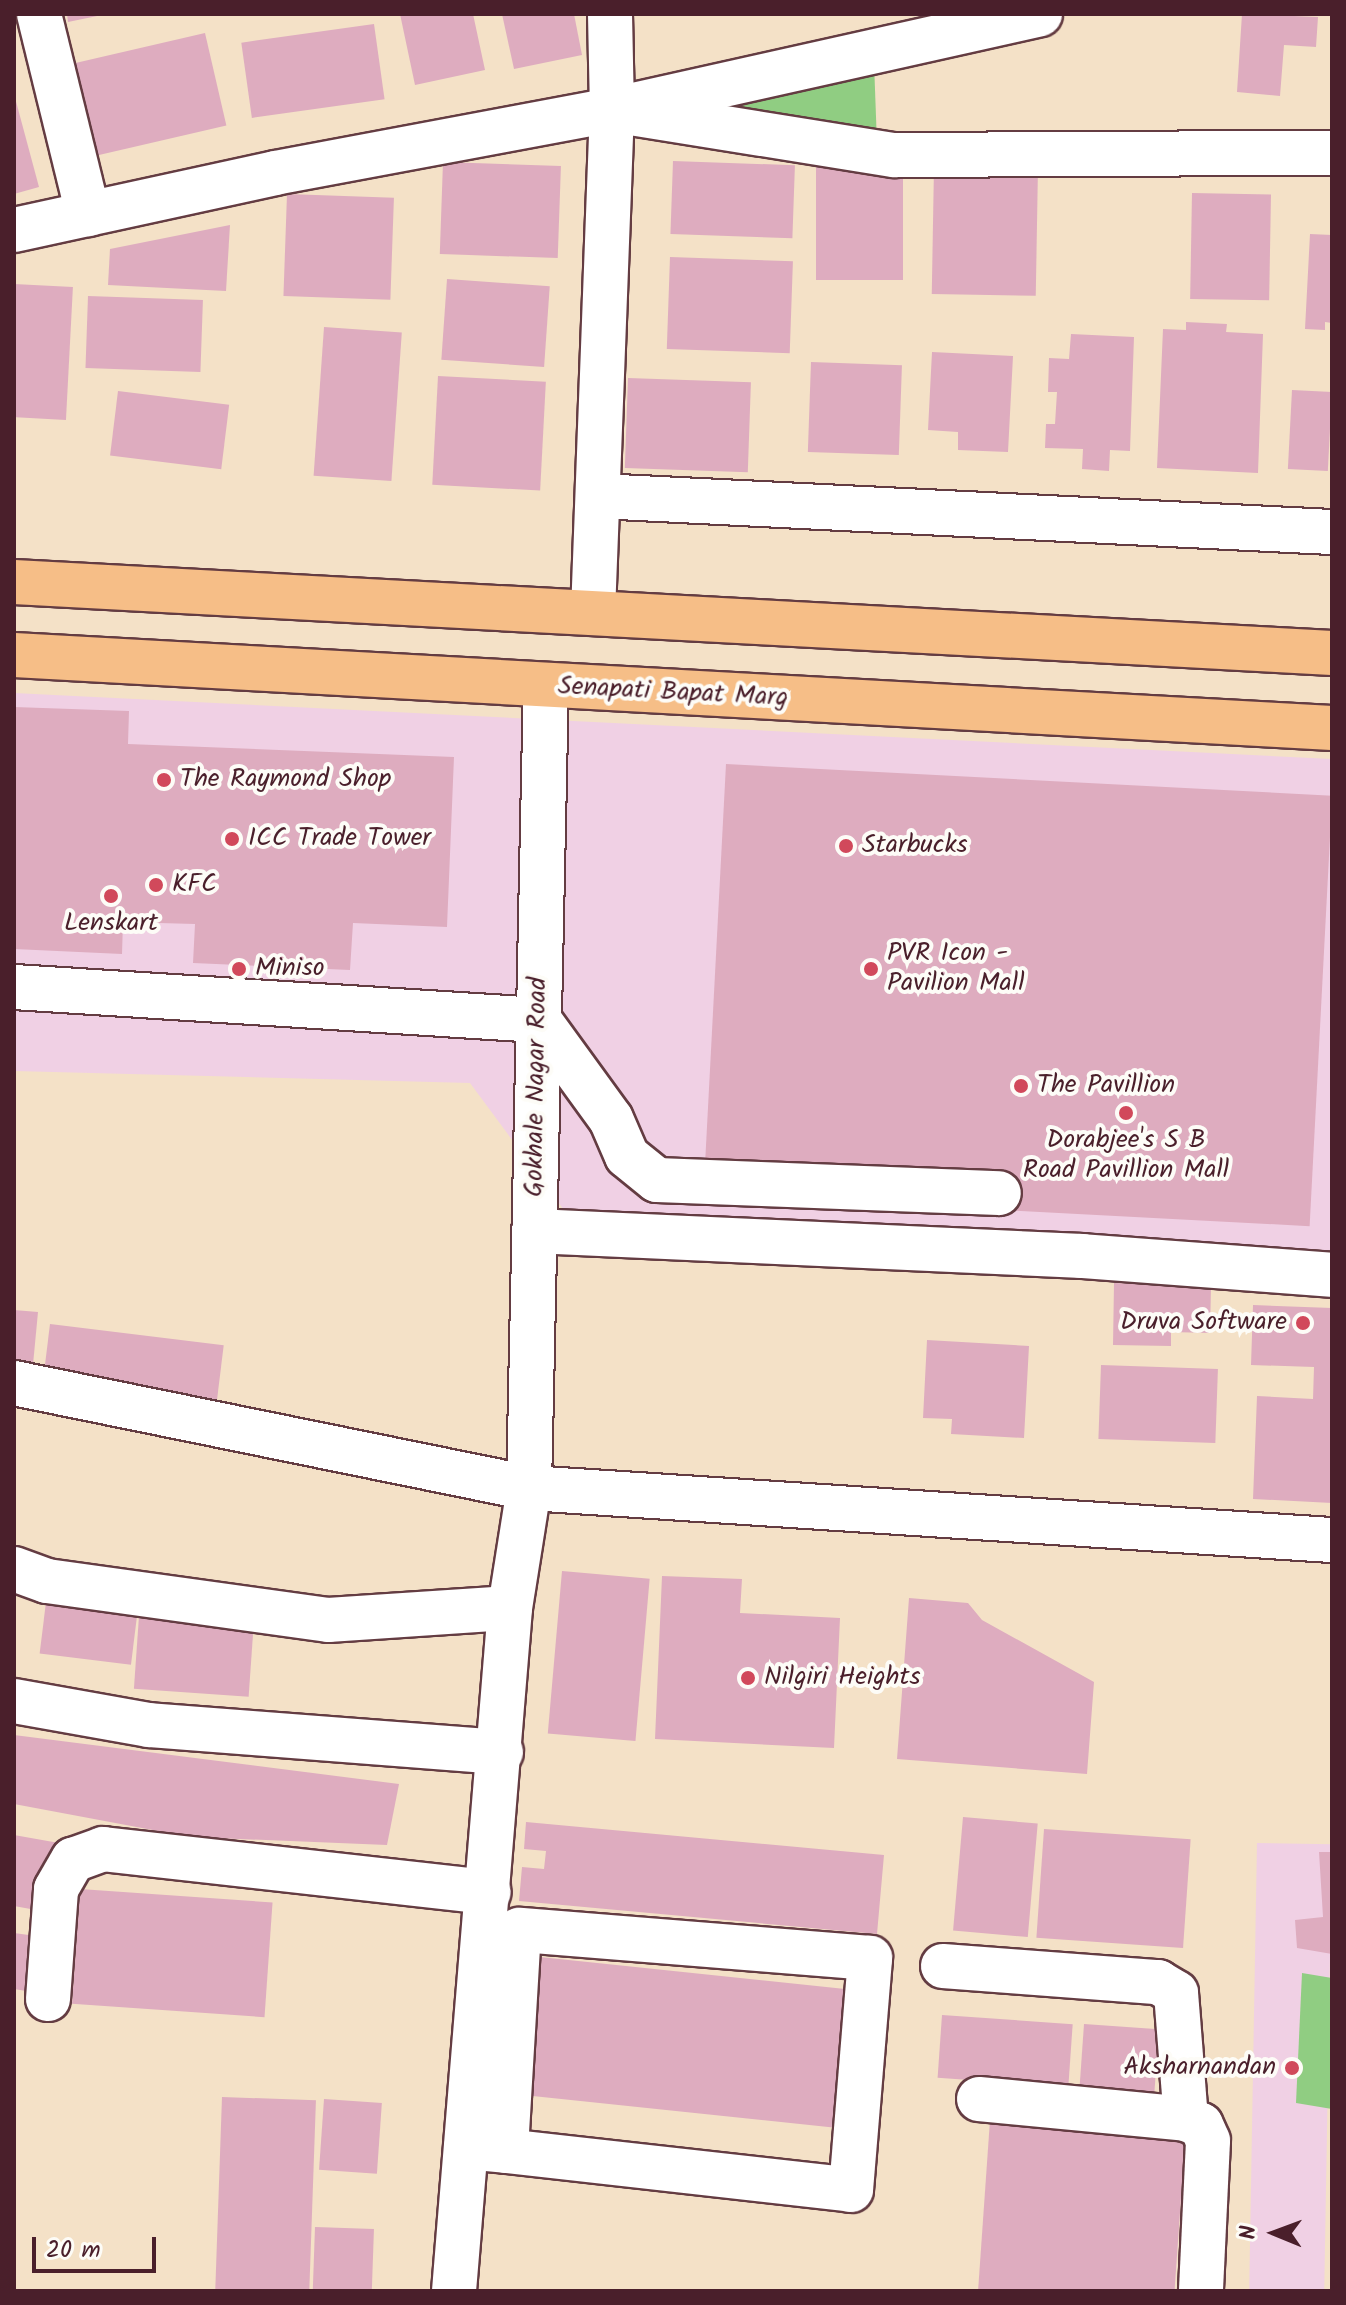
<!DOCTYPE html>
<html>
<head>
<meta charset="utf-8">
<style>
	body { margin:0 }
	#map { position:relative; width:1346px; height:2305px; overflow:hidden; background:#f4e1c7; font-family:Kalam,sans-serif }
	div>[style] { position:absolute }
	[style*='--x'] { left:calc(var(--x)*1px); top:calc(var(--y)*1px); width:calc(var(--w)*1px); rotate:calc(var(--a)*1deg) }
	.built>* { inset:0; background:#f0d0e4; transform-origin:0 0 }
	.green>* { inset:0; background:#90cd82 }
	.building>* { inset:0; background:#deacbf; transform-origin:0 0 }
	.roads { filter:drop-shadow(2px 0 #643c42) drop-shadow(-2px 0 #643c42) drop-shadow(0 2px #643c42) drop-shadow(0 -2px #643c42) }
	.minor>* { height:44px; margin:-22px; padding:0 22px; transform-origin:22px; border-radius:22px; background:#fff }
	.major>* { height:44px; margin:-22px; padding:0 22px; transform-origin:22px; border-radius:22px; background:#f6be87 }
	.dots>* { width:22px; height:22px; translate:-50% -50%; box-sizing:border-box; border:4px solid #fdfcf7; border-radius:50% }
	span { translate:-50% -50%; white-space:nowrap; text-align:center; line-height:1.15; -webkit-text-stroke:8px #fdfcf7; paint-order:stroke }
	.street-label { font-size:26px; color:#4a1f2b }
	.poi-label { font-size:26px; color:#4a1f2b }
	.left { translate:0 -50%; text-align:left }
	.right { translate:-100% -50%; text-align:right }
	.frame { position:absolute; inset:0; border:16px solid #4a1f2b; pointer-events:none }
	.north { position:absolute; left:1234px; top:2193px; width:80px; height:80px; -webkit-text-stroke:6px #fdfcf7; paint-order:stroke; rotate:271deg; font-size:22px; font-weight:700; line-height:32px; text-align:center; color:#4a1f2b }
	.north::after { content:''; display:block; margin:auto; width:28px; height:36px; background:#4a1f2b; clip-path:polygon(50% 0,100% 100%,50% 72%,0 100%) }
	.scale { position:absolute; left:32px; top:2237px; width:124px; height:36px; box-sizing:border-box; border:4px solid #4a1f2b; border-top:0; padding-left:10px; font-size:24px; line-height:28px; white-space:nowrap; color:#4a1f2b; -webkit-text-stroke:6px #fdfcf7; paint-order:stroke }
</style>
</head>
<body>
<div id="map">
	<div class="built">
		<div style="clip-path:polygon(14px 693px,1332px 759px,1332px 1281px,595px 1252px,470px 1083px,14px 1071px)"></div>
		<div style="left:1257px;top:1843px;width:75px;height:448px;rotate:1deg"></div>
	</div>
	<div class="green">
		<div style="clip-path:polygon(874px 62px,877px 144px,671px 111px)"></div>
		<div style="clip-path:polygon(1302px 1973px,1332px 1978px,1332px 2109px,1296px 2103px)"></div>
	</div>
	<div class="building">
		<div style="clip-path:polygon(67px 14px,102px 14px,102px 15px,68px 22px)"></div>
		<div style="clip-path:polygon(400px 14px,473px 14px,485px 70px,415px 85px)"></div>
		<div style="clip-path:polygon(502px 14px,574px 14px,582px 55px,514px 69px)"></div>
		<div style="clip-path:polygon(1242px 14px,1318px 17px,1316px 47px,1284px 45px,1280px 96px,1237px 92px)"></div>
		<div style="left:374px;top:24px;width:76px;height:134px;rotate:82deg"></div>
		<div style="left:205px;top:33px;width:95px;height:144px;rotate:77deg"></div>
		<div style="clip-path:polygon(14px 94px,39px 187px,14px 194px)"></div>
		<div style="left:673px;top:161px;width:122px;height:73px;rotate:2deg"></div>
		<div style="left:443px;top:162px;width:118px;height:92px;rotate:2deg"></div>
		<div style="left:816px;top:163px;width:87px;height:117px"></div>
		<div style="left:934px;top:166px;width:104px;height:128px;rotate:1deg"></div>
		<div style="left:1192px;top:193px;width:79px;height:106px;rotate:1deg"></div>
		<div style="left:287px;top:194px;width:107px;height:102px;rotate:2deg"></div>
		<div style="clip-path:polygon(230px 225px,226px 291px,108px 285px,110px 249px)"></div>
		<div style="clip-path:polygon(1310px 234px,1332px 235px,1332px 323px,1325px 322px,1325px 330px,1305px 329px)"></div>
		<div style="left:670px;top:257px;width:123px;height:92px;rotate:2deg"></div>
		<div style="left:447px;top:279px;width:103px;height:81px;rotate:4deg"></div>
		<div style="left:14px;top:284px;width:59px;height:133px;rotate:3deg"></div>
		<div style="left:88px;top:296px;width:115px;height:72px;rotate:2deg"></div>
		<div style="clip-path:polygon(1186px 322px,1227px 324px,1226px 332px,1263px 334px,1258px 473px,1157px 468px,1163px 329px,1186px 330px)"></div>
		<div style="left:324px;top:327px;width:78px;height:149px;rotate:4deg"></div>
		<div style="clip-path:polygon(1071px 334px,1134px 337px,1130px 451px,1110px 450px,1109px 471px,1082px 469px,1083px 449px,1045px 448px,1046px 424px,1055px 424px,1057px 392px,1048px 392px,1049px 358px,1069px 359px)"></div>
		<div style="clip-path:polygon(932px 352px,1013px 356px,1008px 452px,958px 450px,958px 432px,928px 430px)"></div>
		<div style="left:811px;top:362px;width:91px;height:90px;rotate:2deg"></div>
		<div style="left:438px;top:376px;width:108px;height:109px;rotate:3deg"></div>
		<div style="left:628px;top:378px;width:123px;height:90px;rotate:2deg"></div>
		<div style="left:1292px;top:390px;width:40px;height:79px;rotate:3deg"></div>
		<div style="left:118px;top:391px;width:112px;height:65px;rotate:7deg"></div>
		<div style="clip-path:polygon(14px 707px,129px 711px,128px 744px,454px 757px,447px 927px,353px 923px,350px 970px,193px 963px,195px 924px,123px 922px,122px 954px,14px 949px)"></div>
		<div style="left:726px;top:764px;width:607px;height:431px;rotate:3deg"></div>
		<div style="clip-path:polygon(1114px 1283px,1211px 1286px,1210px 1333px,1171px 1332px,1171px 1346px,1113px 1345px)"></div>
		<div style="clip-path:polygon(1253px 1305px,1332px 1308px,1332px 1503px,1253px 1499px,1257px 1396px,1313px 1399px,1314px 1367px,1251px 1365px)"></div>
		<div style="clip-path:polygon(14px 1310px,38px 1312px,32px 1375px,14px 1373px)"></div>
		<div style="left:50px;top:1324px;width:175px;height:56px;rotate:7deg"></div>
		<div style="clip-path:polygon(927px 1340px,1029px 1346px,1024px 1438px,951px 1434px,952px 1419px,923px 1418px)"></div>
		<div style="left:1101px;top:1365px;width:117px;height:74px;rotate:2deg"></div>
		<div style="left:562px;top:1571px;width:88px;height:163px;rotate:5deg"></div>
		<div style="clip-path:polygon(662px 1576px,742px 1579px,740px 1613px,840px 1618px,834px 1748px,655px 1739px)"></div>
		<div style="clip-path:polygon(909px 1598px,968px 1603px,982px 1620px,1094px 1682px,1087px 1774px,897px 1759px)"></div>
		<div style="left:46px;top:1602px;width:92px;height:52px;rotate:7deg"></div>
		<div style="left:139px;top:1616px;width:115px;height:73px;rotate:4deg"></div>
		<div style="clip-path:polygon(14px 1735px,399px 1784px,387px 1845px,190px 1837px,14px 1804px)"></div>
		<div style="left:963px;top:1817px;width:75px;height:114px;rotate:5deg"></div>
		<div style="clip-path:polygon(526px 1822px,884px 1855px,877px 1934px,519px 1901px,522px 1867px,544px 1869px,546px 1851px,524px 1849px)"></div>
		<div style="left:1044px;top:1829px;width:147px;height:109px;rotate:4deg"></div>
		<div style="clip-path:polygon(14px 1835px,59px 1843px,47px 1912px,14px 1906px)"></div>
		<div style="clip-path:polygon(1319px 1852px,1332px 1852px,1332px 1954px,1297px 1948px,1295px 1920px,1323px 1917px)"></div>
		<div style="left:80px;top:1889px;width:193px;height:115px;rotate:4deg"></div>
		<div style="clip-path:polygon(14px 1933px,36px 1936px,26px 1991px,14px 1989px)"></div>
		<div style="left:540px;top:1957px;width:314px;height:139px;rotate:6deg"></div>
		<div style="left:942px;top:2015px;width:131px;height:63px;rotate:4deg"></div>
		<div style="left:1084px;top:2024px;width:75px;height:76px;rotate:4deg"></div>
		<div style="left:222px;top:2097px;width:94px;height:194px;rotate:2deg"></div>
		<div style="left:324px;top:2099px;width:58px;height:71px;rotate:4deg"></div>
		<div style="left:990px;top:2120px;width:196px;height:171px;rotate:4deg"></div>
		<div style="left:315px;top:2227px;width:59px;height:64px;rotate:2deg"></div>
	</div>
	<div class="roads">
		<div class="minor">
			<div style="--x:39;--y:14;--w:206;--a:76.2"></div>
			<div style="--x:634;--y:105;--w:416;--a:-12.6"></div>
			<div style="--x:14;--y:230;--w:267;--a:-12.3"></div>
			<div style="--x:275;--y:173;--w:343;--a:-10.6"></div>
			<div style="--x:612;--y:110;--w:286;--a:9.1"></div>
			<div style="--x:894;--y:155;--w:438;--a:-0.3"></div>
			<div style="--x:598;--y:496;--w:735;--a:2.81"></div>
			<div style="--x:593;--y:613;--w:503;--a:-87.84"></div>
			<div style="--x:612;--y:110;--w:96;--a:-91.2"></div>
			<div style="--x:14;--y:987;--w:526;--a:3.6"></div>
			<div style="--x:539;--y:1020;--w:122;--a:54"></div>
			<div style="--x:611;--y:1119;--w:40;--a:66.6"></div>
			<div style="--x:627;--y:1156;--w:38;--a:39"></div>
			<div style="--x:657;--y:1180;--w:342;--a:2.2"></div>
			<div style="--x:534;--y:1231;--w:549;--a:2.61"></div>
			<div style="--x:1082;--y:1256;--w:251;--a:4.3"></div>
			<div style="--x:14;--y:1383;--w:526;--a:11.52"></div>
			<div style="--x:529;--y:1488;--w:805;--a:3.71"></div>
			<div style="--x:14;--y:1569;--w:35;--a:20"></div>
			<div style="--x:47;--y:1581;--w:284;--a:7.9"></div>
			<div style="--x:328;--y:1620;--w:182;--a:-3.8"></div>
			<div style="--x:14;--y:1701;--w:137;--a:10.1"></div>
			<div style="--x:149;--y:1725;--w:353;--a:4.4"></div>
			<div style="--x:943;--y:1966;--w:216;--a:4.3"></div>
			<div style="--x:1158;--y:1982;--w:21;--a:31"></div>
			<div style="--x:1176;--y:1993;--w:126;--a:85.5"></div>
			<div style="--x:48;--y:1999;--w:110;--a:-85.8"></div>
			<div style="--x:56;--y:1889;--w:34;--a:-60"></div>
			<div style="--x:73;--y:1860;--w:32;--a:-20"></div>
			<div style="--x:103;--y:1849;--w:388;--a:6.4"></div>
			<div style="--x:979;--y:2099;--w:208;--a:5.5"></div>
			<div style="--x:1186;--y:2119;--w:16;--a:22"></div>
			<div style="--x:1201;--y:2125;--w:17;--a:66"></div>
			<div style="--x:1208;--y:2141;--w:150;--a:92.7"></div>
			<div style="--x:466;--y:2147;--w:40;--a:5.7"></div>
			<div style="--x:506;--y:2151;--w:347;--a:6.4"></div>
			<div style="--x:851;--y:2190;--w:233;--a:-85.3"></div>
			<div style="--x:870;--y:1958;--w:352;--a:-175.4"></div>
			<div style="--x:519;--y:1930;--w:221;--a:93.4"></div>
			<div style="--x:454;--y:2291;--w:685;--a:-85.31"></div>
			<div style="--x:510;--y:1608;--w:121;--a:-81"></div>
			<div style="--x:529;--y:1488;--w:802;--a:-88.79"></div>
		</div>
		<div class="major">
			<div style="--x:14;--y:582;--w:1320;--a:3.08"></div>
			<div style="--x:14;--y:655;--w:1320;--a:3.17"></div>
		</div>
	</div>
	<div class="dots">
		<div style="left:164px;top:780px;background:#d1495b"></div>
		<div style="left:232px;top:839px;background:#d1495b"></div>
		<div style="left:846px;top:846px;background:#d1495b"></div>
		<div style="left:156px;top:885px;background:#d1495b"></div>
		<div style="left:111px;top:896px;background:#d1495b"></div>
		<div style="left:239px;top:969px;background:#d1495b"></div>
		<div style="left:871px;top:969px;background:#d1495b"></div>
		<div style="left:1021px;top:1086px;background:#d1495b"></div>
		<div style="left:1126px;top:1113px;background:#d1495b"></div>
		<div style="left:1303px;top:1323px;background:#d1495b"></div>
		<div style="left:748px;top:1678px;background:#d1495b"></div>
		<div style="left:1292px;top:2068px;background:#d1495b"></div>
	</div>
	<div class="street-label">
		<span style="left:673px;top:693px;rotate:3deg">Senapati Bapat Marg</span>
		<span style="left:537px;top:1087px;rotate:-89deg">Gokhale Nagar Road</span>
	</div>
	<div class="poi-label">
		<span class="left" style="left:180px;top:780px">The Raymond Shop</span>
		<span class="left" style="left:248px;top:839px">ICC Trade Tower</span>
		<span class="left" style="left:862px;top:846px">Starbucks</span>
		<span class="left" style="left:172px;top:885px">KFC</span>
		<span style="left:111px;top:924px">Lenskart</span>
		<span class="left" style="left:887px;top:969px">PVR Icon -<br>Pavilion Mall</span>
		<span class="left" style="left:255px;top:969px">Miniso</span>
		<span class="left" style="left:1037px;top:1086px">The Pavillion</span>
		<span style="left:1126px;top:1156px">Dorabjee's S B<br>Road Pavillion Mall</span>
		<span class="right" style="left:1287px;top:1323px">Druva Software</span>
		<span class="left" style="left:764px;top:1678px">Nilgiri Heights</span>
		<span class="right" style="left:1276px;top:2068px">Aksharnandan</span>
	</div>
	<div class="frame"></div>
	<div class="north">N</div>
	<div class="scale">20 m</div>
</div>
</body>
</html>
